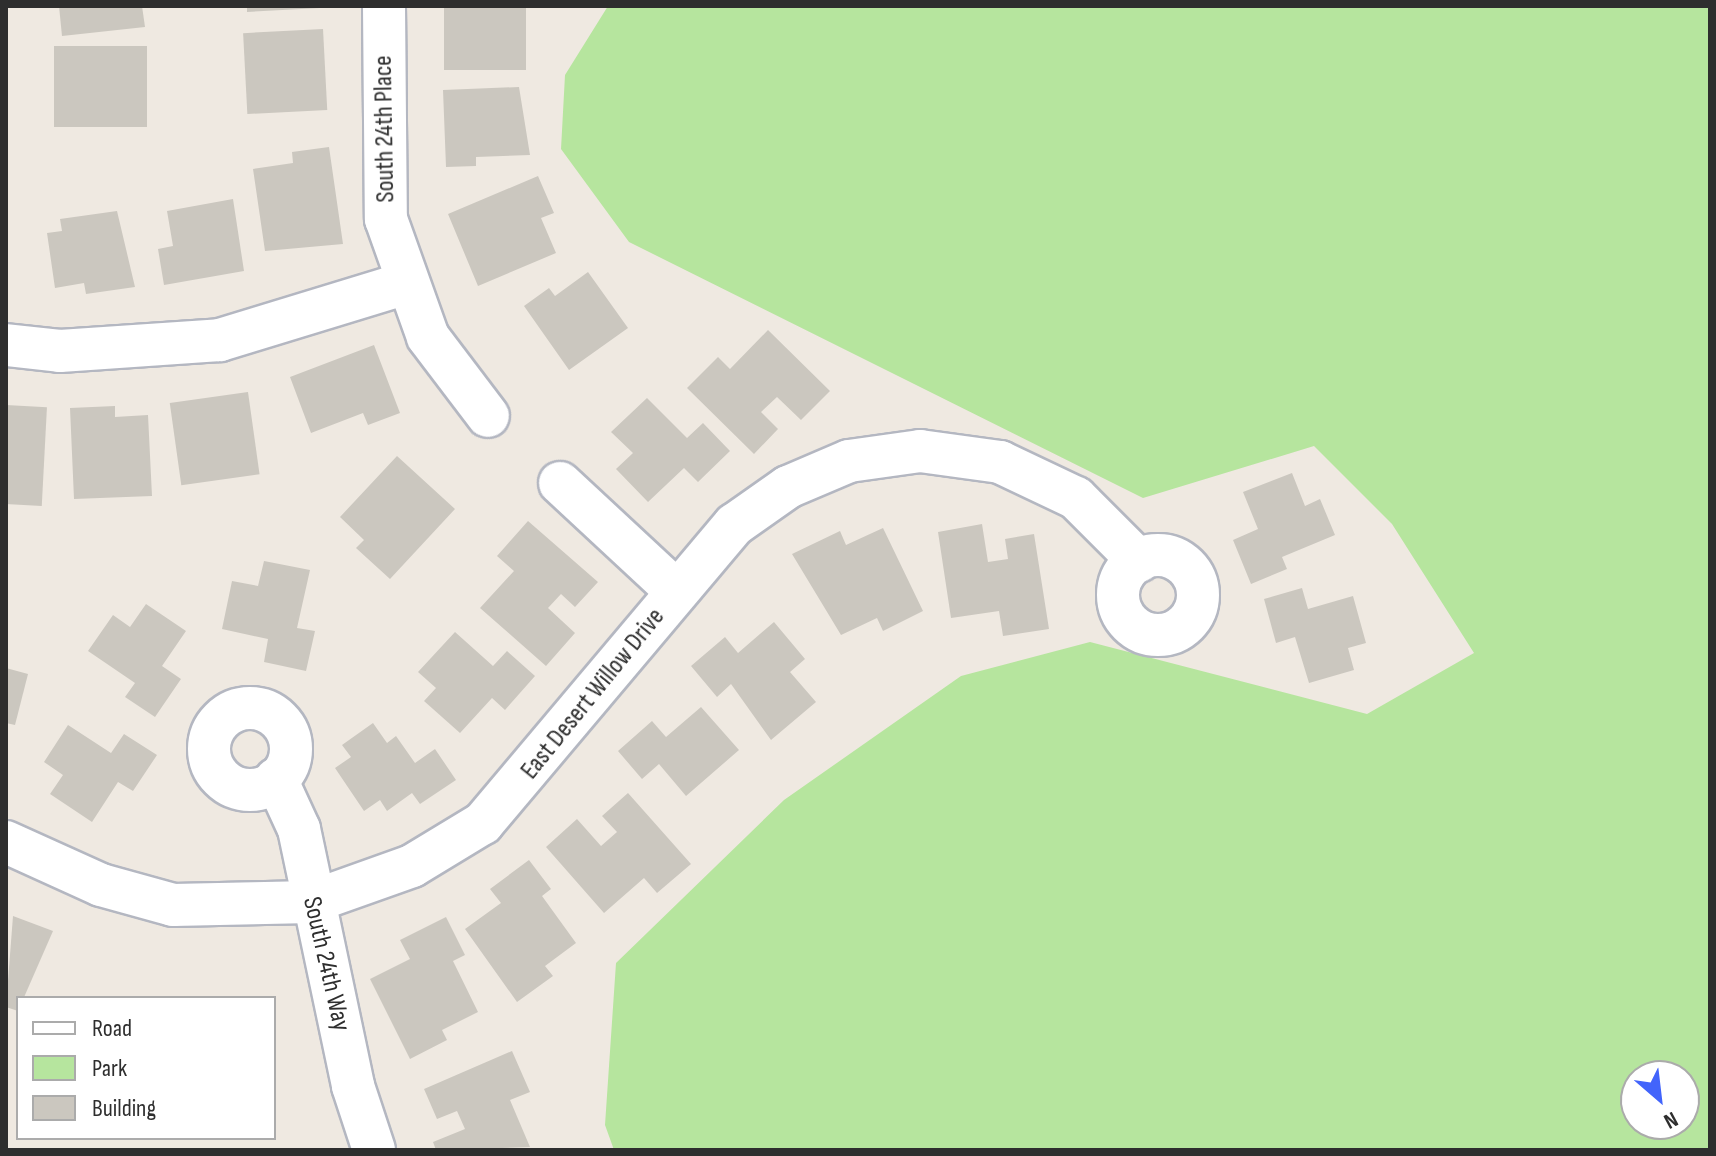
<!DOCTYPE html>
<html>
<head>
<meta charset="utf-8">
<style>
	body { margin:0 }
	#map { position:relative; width:1716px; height:1156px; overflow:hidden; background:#efe9e1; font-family:"Sofia Sans Condensed",sans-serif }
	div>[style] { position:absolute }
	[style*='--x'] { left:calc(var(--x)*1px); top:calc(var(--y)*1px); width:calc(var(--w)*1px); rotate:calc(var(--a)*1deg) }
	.green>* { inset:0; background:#b6e59e }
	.building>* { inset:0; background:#cbc7bf; transform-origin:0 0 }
	.roads { filter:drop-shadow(2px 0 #b4b7c1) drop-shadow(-2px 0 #b4b7c1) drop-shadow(0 2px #b4b7c1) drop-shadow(0 -2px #b4b7c1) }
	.minor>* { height:42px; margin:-21px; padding:0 21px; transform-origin:21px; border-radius:21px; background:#fff }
	.minor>.ring { margin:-21px; padding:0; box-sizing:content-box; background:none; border:42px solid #fff; border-radius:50% }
	span { translate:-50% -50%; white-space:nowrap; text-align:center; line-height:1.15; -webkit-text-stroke:6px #fff; paint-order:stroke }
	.street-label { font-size:26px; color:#2e2e2e }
	.frame { position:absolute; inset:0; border:8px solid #2e2e2e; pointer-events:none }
	.legend { position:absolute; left:16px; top:996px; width:260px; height:144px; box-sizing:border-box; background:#fff; border:2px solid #ababab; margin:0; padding:10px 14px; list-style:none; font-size:24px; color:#2e2e2e }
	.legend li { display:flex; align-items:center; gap:16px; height:40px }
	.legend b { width:40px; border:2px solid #ababab }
	.north { position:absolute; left:1620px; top:1060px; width:80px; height:80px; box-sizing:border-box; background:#fff; border:2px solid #ababab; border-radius:50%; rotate:152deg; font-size:22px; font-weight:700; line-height:32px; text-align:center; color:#2e2e2e }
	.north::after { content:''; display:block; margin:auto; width:28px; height:36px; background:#4264fb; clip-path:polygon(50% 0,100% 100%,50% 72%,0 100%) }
</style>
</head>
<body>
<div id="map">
	<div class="green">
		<div style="clip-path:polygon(evenodd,608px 6px,1710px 6px,1710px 1150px,614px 1150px,605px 1125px,616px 963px,784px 800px,961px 676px,1090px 642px,1367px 714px,1474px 653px,1392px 524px,1314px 446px,1143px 498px,629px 242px,561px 149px,565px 75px,608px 6px,1636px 1076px,1684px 1076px,1684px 1124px,1636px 1124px,1636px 1076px)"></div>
	</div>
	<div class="building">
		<div style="clip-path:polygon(59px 6px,142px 6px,145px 27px,62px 36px)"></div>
		<div style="clip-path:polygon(247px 6px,320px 6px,320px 8px,247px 12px)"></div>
		<div style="left:444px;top:6px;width:82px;height:64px"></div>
		<div style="left:323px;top:29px;width:81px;height:80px;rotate:87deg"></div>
		<div style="left:147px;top:46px;width:81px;height:93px;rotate:90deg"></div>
		<div style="clip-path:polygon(519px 87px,530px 155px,476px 157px,476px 166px,446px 167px,443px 90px)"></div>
		<div style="clip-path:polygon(329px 147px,343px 244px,265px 251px,253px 169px,293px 163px,292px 152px)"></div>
		<div style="clip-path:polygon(538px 176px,554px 213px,541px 218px,556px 253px,478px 286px,448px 214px)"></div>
		<div style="clip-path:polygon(233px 199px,244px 271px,164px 285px,158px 249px,173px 246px,167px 211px)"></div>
		<div style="clip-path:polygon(117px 211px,135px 287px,86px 294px,84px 283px,55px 288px,47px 233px,62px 231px,60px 219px)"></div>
		<div style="clip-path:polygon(588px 272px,628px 328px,569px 370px,524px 306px,549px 288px,555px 296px)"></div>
		<div style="clip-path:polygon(768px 330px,830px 391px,801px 420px,777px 397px,761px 412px,778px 429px,754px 454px,687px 388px,718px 357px,730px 369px)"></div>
		<div style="clip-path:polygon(374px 345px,400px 413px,368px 425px,363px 413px,311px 433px,290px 377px)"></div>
		<div style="left:248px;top:392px;width:83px;height:79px;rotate:82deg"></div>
		<div style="clip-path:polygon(647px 398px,687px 438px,703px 423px,730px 451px,698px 482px,684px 468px,648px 502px,616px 469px,633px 453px,611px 432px)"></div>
		<div style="left:6px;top:405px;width:41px;height:99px;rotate:3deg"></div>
		<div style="clip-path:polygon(115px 406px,115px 417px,148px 415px,152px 496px,74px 499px,70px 408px)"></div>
		<div style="clip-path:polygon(397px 456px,455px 509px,390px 579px,356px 548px,364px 540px,340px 517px)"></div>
		<div style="clip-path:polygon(1292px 473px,1305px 506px,1320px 499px,1335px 535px,1282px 557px,1287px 569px,1251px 584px,1233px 540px,1258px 529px,1243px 492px)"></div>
		<div style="clip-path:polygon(528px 521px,598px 582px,575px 607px,561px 594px,548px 608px,575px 633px,546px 666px,480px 608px,514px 571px,497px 556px)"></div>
		<div style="clip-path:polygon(982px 524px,988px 562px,1008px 559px,1005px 539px,1034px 534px,1049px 629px,1003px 636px,999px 611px,951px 618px,938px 532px)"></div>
		<div style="clip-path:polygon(883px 528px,923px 611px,883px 631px,877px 618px,841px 635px,792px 554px,840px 531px,846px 545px)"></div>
		<div style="clip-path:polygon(264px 561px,310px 570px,297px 628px,315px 631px,306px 671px,264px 662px,268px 639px,222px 629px,232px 581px,258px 586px)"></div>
		<div style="clip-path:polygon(1302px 588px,1308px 609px,1353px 596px,1366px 643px,1348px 648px,1354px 670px,1309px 683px,1295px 637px,1276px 643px,1264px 599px)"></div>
		<div style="clip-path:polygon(146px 604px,186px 631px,162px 666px,181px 679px,155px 717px,125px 697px,135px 683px,88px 651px,113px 615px,130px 627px)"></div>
		<div style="clip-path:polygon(774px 622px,805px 659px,790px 672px,816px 702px,771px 740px,731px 684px,717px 697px,691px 666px,725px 637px,738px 653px)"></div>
		<div style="clip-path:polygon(455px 632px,493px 666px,507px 651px,535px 676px,505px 710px,492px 698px,460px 733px,424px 701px,436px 688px,418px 672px)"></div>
		<div style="clip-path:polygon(6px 668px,28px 674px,15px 725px,6px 723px)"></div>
		<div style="clip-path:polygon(701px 707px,739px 750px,686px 796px,659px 764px,642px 779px,618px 751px,652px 721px,666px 737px)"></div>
		<div style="clip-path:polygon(373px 723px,387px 743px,396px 736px,415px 763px,435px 749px,456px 780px,420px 804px,412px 793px,387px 811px,380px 800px,364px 811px,335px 768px,351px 757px,342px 745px)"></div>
		<div style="clip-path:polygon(68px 725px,111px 753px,124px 734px,157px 755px,133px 791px,118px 782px,92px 822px,50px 794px,63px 775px,44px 762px)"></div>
		<div style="clip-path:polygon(628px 793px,691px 864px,657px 893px,644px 878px,604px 913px,546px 847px,577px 819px,601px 846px,617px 832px,602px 816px)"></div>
		<div style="clip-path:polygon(529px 860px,551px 889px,542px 896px,576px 943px,545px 966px,553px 976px,517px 1002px,465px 929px,501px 903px,490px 889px)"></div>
		<div style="clip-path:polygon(13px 916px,53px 931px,18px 1011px,6px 1007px)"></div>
		<div style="clip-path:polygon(446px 917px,465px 955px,453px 961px,478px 1012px,442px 1030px,447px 1040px,410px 1059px,370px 979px,410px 959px,400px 940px)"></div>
		<div style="clip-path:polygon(512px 1051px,530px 1092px,510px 1100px,530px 1147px,436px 1150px,433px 1142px,465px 1129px,457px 1111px,437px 1119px,424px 1089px)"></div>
	</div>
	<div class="roads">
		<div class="minor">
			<div style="--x:384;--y:6;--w:213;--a:89.5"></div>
			<div style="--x:386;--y:219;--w:125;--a:70.4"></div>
			<div style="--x:428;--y:337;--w:99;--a:52.8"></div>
			<div style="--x:6;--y:345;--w:54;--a:6.3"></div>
			<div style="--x:60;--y:351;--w:160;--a:-3.9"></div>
			<div style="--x:220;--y:340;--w:195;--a:-17"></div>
			<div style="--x:560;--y:483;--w:157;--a:42.9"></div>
			<div class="ring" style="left:1118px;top:555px;width:38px;height:38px"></div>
			<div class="ring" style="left:209px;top:708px;width:40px;height:40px"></div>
			<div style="--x:276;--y:779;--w:55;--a:65.3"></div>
			<div style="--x:299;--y:829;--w:263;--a:78.1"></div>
			<div style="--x:353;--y:1086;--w:67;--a:71.8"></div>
			<div style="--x:6;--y:842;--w:104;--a:24.4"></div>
			<div style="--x:101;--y:885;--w:75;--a:15.5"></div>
			<div style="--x:173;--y:905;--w:138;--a:-1.2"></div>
			<div style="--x:311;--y:902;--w:107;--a:-19.6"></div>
			<div style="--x:412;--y:866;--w:83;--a:-31.2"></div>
			<div style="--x:483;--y:823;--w:390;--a:-49.9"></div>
			<div style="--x:734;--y:525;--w:66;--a:-35.1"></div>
			<div style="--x:788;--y:487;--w:66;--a:-23.1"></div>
			<div style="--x:849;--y:461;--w:72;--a:-8"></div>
			<div style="--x:920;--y:451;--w:81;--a:7.8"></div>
			<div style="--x:1000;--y:462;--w:84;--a:25.3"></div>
			<div style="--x:1076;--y:498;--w:89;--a:45"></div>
		</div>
	</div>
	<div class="street-label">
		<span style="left:385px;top:129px;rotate:-91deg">South 24th Place</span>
		<span style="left:593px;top:694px;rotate:-51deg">East Desert Willow Drive</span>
		<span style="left:326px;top:964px;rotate:77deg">South 24th Way</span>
	</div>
	<div class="frame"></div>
	<ul class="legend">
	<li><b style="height:10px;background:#fff"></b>Road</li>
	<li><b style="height:22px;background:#b6e59e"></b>Park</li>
	<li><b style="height:22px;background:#cbc7bf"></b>Building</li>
	</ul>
	<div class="north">N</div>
</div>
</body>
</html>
